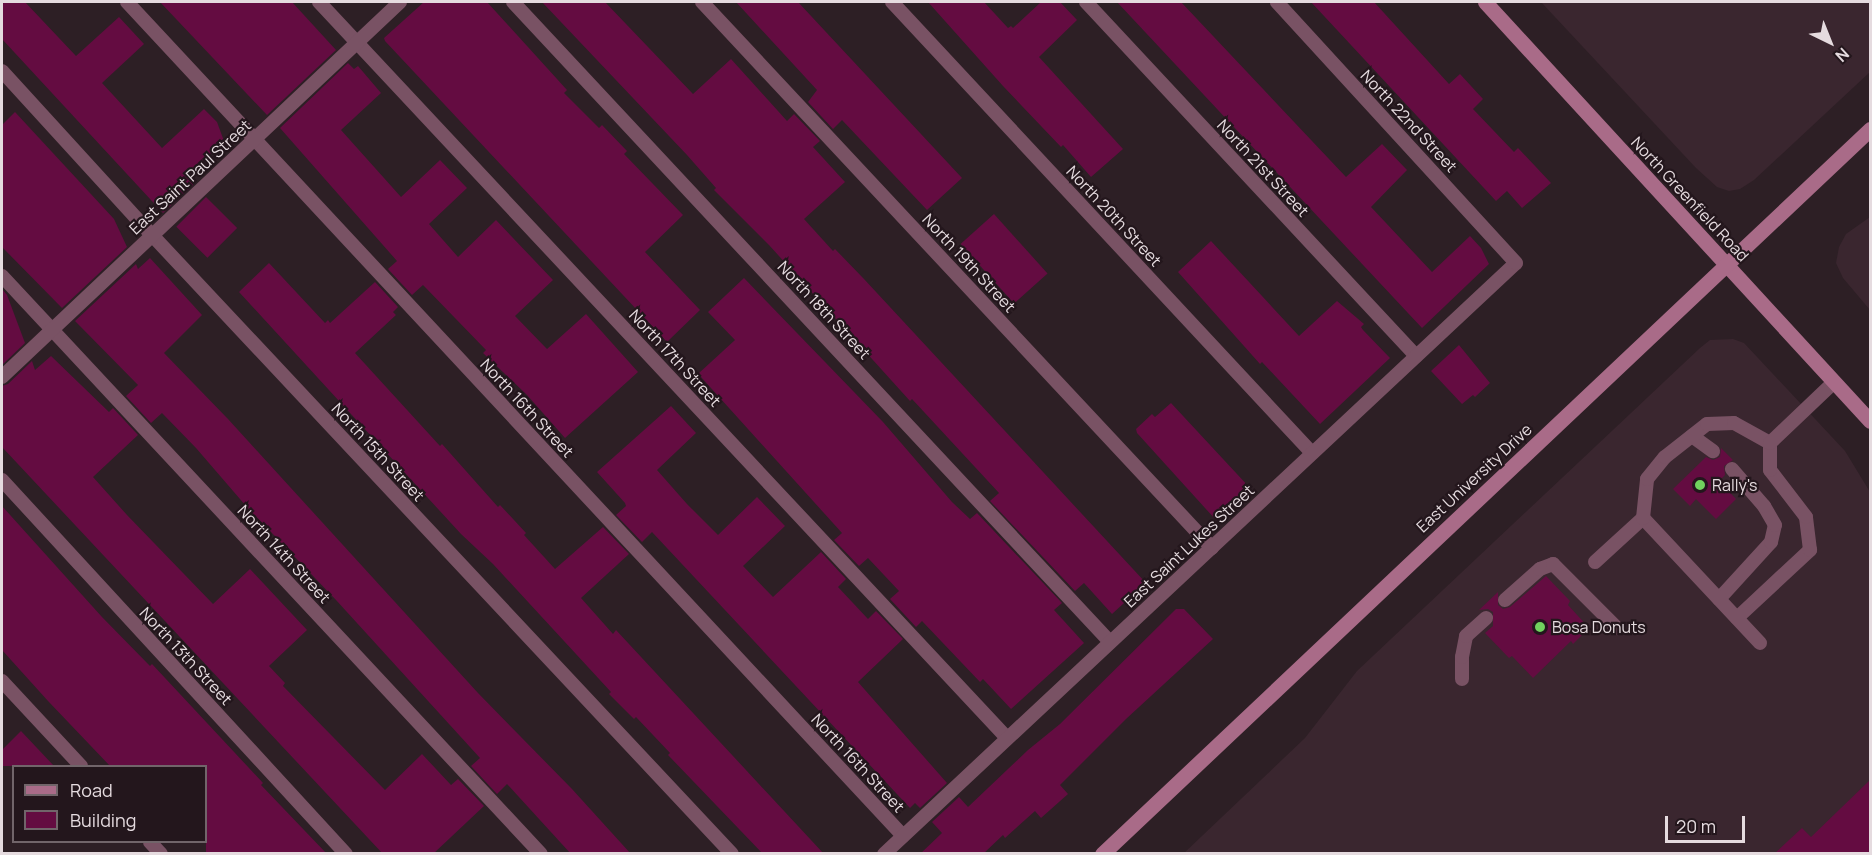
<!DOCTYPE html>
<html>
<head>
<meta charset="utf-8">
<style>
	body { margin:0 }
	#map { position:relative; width:1872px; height:855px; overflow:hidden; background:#2d1f25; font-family:Manrope,sans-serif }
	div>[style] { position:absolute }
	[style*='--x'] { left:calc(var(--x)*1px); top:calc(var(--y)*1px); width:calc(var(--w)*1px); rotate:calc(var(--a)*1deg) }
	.built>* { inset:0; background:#3a262f }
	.building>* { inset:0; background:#640c41; transform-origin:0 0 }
	.lane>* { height:14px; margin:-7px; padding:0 7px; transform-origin:7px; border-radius:7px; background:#795264 }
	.secondary>* { height:15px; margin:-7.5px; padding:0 7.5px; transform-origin:7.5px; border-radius:7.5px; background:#a96b88 }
	.dots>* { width:16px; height:16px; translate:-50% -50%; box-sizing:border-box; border:3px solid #23161c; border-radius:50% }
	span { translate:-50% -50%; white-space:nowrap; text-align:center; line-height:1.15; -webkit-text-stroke:4.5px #23161c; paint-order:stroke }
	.street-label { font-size:16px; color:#e5dbdf }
	.poi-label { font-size:16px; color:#e5dbdf }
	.left { translate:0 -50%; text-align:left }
	.frame { position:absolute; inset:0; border:3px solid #e5dbdf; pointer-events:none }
	.legend { position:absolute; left:12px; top:765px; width:195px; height:78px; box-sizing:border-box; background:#23161c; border:2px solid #71656a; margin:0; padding:8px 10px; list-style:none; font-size:18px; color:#e5dbdf }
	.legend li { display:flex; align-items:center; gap:12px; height:30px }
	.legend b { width:30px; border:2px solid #71656a }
	.north { position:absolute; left:1800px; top:12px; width:60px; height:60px; -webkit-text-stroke:4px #23161c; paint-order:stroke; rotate:137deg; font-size:16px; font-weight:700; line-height:24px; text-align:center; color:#e5dbdf }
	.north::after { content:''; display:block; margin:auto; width:21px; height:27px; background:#e5dbdf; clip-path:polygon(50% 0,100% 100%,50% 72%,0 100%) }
	.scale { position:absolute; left:1665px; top:816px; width:80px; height:27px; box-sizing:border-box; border:3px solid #e5dbdf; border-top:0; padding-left:8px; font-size:18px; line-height:21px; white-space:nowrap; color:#e5dbdf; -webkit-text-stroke:4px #23161c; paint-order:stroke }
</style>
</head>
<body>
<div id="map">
	<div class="built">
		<div style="clip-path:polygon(1541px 2px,1870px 2px,1870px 72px,1754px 180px,1740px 189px,1729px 191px,1717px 187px,1696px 168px)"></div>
		<div style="clip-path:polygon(1870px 217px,1870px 310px,1843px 278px,1836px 263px,1839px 247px,1846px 234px)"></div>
		<div style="clip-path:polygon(1733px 339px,1744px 343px,1845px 451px,1870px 492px,1870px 853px,1183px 854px,1305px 738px,1357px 671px,1700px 348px,1710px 340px)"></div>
	</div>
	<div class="building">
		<div style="clip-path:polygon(2px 2px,25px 2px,76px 56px,119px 17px,144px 44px,102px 83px,162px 148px,204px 109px,217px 122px,224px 141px,186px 176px,194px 184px,163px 213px,2px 39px)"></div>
		<div style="clip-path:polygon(160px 2px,292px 2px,336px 50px,267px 115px)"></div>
		<div style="clip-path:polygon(424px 2px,487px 2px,567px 90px,564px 93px,599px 128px,602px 125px,627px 151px,624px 154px,683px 215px,645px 252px,700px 310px,667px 342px,385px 41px,384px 38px)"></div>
		<div style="clip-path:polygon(542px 2px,605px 2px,693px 94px,731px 59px,787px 121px,794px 114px,820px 141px,813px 147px,845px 182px,804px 219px,833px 251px,835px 249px,864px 279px,1146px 583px,1112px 614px,1084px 583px,1075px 591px,990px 501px,999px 493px,912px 399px,910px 401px,769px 245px,714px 190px,716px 188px,687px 155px)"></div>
		<div style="clip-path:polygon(736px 2px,798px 2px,962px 178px,927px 210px,842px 120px,833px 129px,808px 102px,817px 90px)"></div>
		<div style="clip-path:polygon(928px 2px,984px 2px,1008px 28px,1011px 26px,1013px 28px,1041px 2px,1060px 2px,1077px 20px,1039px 57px,1123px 149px,1091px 177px,1063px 145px,1061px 147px,1003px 86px)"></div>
		<div style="clip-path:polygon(1117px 2px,1181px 2px,1346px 177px,1382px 144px,1407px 170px,1371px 207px,1432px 272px,1470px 236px,1481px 248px,1489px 264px,1422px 328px)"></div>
		<div style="clip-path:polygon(1311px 2px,1374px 2px,1449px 84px,1460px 74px,1483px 99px,1473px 109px,1514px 152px,1518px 148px,1551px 183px,1522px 208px,1507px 191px,1496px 201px)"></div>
		<div style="clip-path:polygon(348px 63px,354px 69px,358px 66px,381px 93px,341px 130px,401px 197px,440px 160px,467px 188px,429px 224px,458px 257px,496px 220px,553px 280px,515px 316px,547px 349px,586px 314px,638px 372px,565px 438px,527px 395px,483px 353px,486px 350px,423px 285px,412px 295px,388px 269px,397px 261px,280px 128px)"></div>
		<div style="clip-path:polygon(15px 112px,114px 219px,127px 247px,62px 308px,2px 247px,2px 125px)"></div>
		<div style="left:206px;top:197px;width:44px;height:42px;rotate:45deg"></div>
		<div style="left:994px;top:214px;width:80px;height:45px;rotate:48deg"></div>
		<div style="clip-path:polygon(1211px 241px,1299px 336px,1337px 301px,1364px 324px,1361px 327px,1363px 330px,1390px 358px,1320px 424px,1262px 362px,1260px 364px,1178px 272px)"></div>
		<div style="clip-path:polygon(150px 258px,202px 315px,164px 353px,228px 419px,478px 693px,572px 789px,631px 854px,571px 854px,507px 784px,497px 794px,471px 766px,480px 758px,336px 600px,246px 506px,196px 448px,162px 413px,151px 423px,126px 396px,138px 385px,75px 321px,136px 264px,138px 269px)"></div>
		<div style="clip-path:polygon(269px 263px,325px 323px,328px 320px,330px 323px,375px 282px,398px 307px,393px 312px,396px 315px,355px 353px,440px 446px,442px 444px,498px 507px,500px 505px,526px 533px,524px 535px,555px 569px,603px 527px,629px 554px,581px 598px,613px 634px,616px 630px,824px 854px,763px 854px,668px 755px,670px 753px,636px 717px,634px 719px,609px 694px,611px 692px,493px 564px,461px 534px,239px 292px)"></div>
		<div style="clip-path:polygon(744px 278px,883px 422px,952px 502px,970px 519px,977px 513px,1062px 603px,1054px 610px,1084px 643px,1011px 709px,983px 679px,980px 682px,922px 621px,916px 627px,890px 599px,899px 591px,868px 558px,859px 566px,834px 540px,842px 533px,701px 377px,699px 373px,735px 340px,708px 312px)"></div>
		<div style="clip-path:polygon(2px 289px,7px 295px,25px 343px,2px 365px)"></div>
		<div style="clip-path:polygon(1459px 345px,1490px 383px,1475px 397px,1473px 395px,1462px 404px,1431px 371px)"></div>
		<div style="clip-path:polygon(51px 356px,109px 412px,113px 408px,138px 435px,93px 477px,127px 515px,213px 604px,250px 569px,307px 630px,269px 666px,285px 683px,283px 686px,385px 790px,422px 754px,451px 785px,458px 779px,484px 806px,433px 854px,383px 854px,2px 447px,2px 386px,8px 384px,32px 361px,35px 370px)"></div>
		<div style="clip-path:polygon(1171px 403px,1250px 488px,1215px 519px,1137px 433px,1136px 429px,1152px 414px,1155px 417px)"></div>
		<div style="clip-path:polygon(671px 406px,696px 433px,657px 470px,687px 504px,718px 535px,757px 497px,785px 526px,743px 566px,773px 597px,821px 552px,846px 579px,838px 587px,868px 619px,876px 611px,903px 639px,858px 682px,947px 783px,920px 808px,915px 803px,910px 808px,652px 532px,642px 542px,616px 515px,626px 506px,625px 503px,597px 472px)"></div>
		<div style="clip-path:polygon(1721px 448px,1733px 460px,1724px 466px,1725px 475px,1719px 481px,1736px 499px,1716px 519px,1696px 499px,1690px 506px,1673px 489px,1706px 457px,1713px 460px,1720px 457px)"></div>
		<div style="clip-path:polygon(2px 506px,102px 617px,150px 666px,152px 664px,263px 783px,261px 785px,327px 854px,206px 854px,206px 766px,110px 766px,48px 701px,2px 650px)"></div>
		<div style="clip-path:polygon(1546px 576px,1570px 601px,1568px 605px,1589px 628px,1573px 644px,1571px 641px,1533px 678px,1512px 656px,1509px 658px,1485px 633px,1493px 626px,1493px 612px,1488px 609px,1479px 610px,1498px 592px,1498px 605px,1503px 609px,1510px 607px)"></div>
		<div style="clip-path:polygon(1176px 609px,1184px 609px,1213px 639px,1126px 719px,1060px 785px,1068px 794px,1041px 818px,1035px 811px,1005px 838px,1003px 835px,983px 854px,920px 854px,942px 833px,932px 822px,959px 797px,968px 807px,1028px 750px,1060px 724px)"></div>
		<div style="clip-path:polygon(21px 731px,54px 766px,2px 766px,2px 750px)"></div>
		<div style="clip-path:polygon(1870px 780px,1870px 854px,1774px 854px,1802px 828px,1811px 837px)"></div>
	</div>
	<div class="lane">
		<div style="--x:127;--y:2;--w:1139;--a:47.06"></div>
		<div style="--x:319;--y:2;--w:1007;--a:46.93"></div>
		<div style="--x:513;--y:2;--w:875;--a:46.99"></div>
		<div style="--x:702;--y:2;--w:747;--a:46.95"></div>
		<div style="--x:892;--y:2;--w:616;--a:47.04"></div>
		<div style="--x:1086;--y:2;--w:484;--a:47"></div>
		<div style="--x:2;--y:71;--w:222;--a:47.6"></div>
		<div style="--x:152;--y:235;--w:848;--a:46.86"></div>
		<div style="--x:2;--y:276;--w:790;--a:47"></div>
		<div style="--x:2;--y:377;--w:547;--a:-43.3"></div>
		<div style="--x:1692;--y:436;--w:26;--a:36"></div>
		<div style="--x:2;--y:480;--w:508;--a:47.39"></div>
		<div style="--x:1595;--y:562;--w:65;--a:-42.5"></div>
		<div style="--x:1719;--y:599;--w:77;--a:-47.6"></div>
		<div style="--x:1771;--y:542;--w:17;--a:-77"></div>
		<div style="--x:1775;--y:525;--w:22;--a:-120"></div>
		<div style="--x:1764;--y:506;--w:49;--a:-130.9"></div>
		<div style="--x:1505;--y:600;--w:47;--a:-41.5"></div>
		<div style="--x:1540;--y:569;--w:14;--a:-21"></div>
		<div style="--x:1553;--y:564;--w:91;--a:45"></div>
		<div style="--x:1737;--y:618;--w:100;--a:-43"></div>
		<div style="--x:1810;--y:550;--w:33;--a:-97"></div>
		<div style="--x:1806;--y:517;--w:59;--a:-127.5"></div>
		<div style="--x:1770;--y:470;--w:27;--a:-90"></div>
		<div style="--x:1760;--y:643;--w:171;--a:-133.1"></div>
		<div style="--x:1643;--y:518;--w:39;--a:-84"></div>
		<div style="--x:1647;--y:479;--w:28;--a:-51"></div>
		<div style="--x:1665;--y:457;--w:53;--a:-38.2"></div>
		<div style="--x:1707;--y:424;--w:27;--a:-2"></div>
		<div style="--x:1734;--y:423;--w:41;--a:29.1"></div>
		<div style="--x:1770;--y:443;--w:88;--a:-43.6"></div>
		<div style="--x:1462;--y:679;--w:22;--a:-90"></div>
		<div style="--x:1462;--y:657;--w:21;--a:-79"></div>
		<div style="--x:1466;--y:636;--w:27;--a:-42"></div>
		<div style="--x:2;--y:681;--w:116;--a:47.1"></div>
		<div style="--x:150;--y:842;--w:16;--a:47"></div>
		<div style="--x:884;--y:854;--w:865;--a:-43.08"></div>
		<div style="--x:1516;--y:263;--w:354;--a:-132.5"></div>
	</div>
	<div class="secondary">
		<div style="--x:1485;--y:2;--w:569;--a:47.42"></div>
		<div style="--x:1102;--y:854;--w:1056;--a:-43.35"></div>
	</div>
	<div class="dots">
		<div style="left:1700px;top:485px;background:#71d25e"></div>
		<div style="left:1540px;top:627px;background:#71d25e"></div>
	</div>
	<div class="street-label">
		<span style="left:1409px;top:121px;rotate:47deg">North 22nd Street</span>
		<span style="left:1263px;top:168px;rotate:47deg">North 21st Street</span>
		<span style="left:190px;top:177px;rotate:-43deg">East Saint Paul Street</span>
		<span style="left:1690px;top:199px;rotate:47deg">North Greenfield Road</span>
		<span style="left:1114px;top:216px;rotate:47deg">North 20th Street</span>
		<span style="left:969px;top:263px;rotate:47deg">North 19th Street</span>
		<span style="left:824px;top:310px;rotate:47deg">North 18th Street</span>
		<span style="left:675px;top:358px;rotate:47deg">North 17th Street</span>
		<span style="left:527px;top:408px;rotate:47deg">North 16th Street</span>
		<span style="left:378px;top:452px;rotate:47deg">North 15th Street</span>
		<span style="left:1474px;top:478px;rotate:-43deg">East University Drive</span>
		<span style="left:1189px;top:546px;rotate:-43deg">East Saint Lukes Street</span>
		<span style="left:284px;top:554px;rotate:47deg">North 14th Street</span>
		<span style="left:186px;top:656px;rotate:47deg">North 13th Street</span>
		<span style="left:858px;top:763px;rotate:47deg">North 16th Street</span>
	</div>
	<div class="poi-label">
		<span class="left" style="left:1712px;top:485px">Rally's</span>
		<span class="left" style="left:1552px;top:627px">Bosa Donuts</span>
	</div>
	<div class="frame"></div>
	<ul class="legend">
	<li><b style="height:8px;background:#a96b88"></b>Road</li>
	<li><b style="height:16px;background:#640c41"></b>Building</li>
	</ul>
	<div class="north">N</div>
	<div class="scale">20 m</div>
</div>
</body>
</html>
